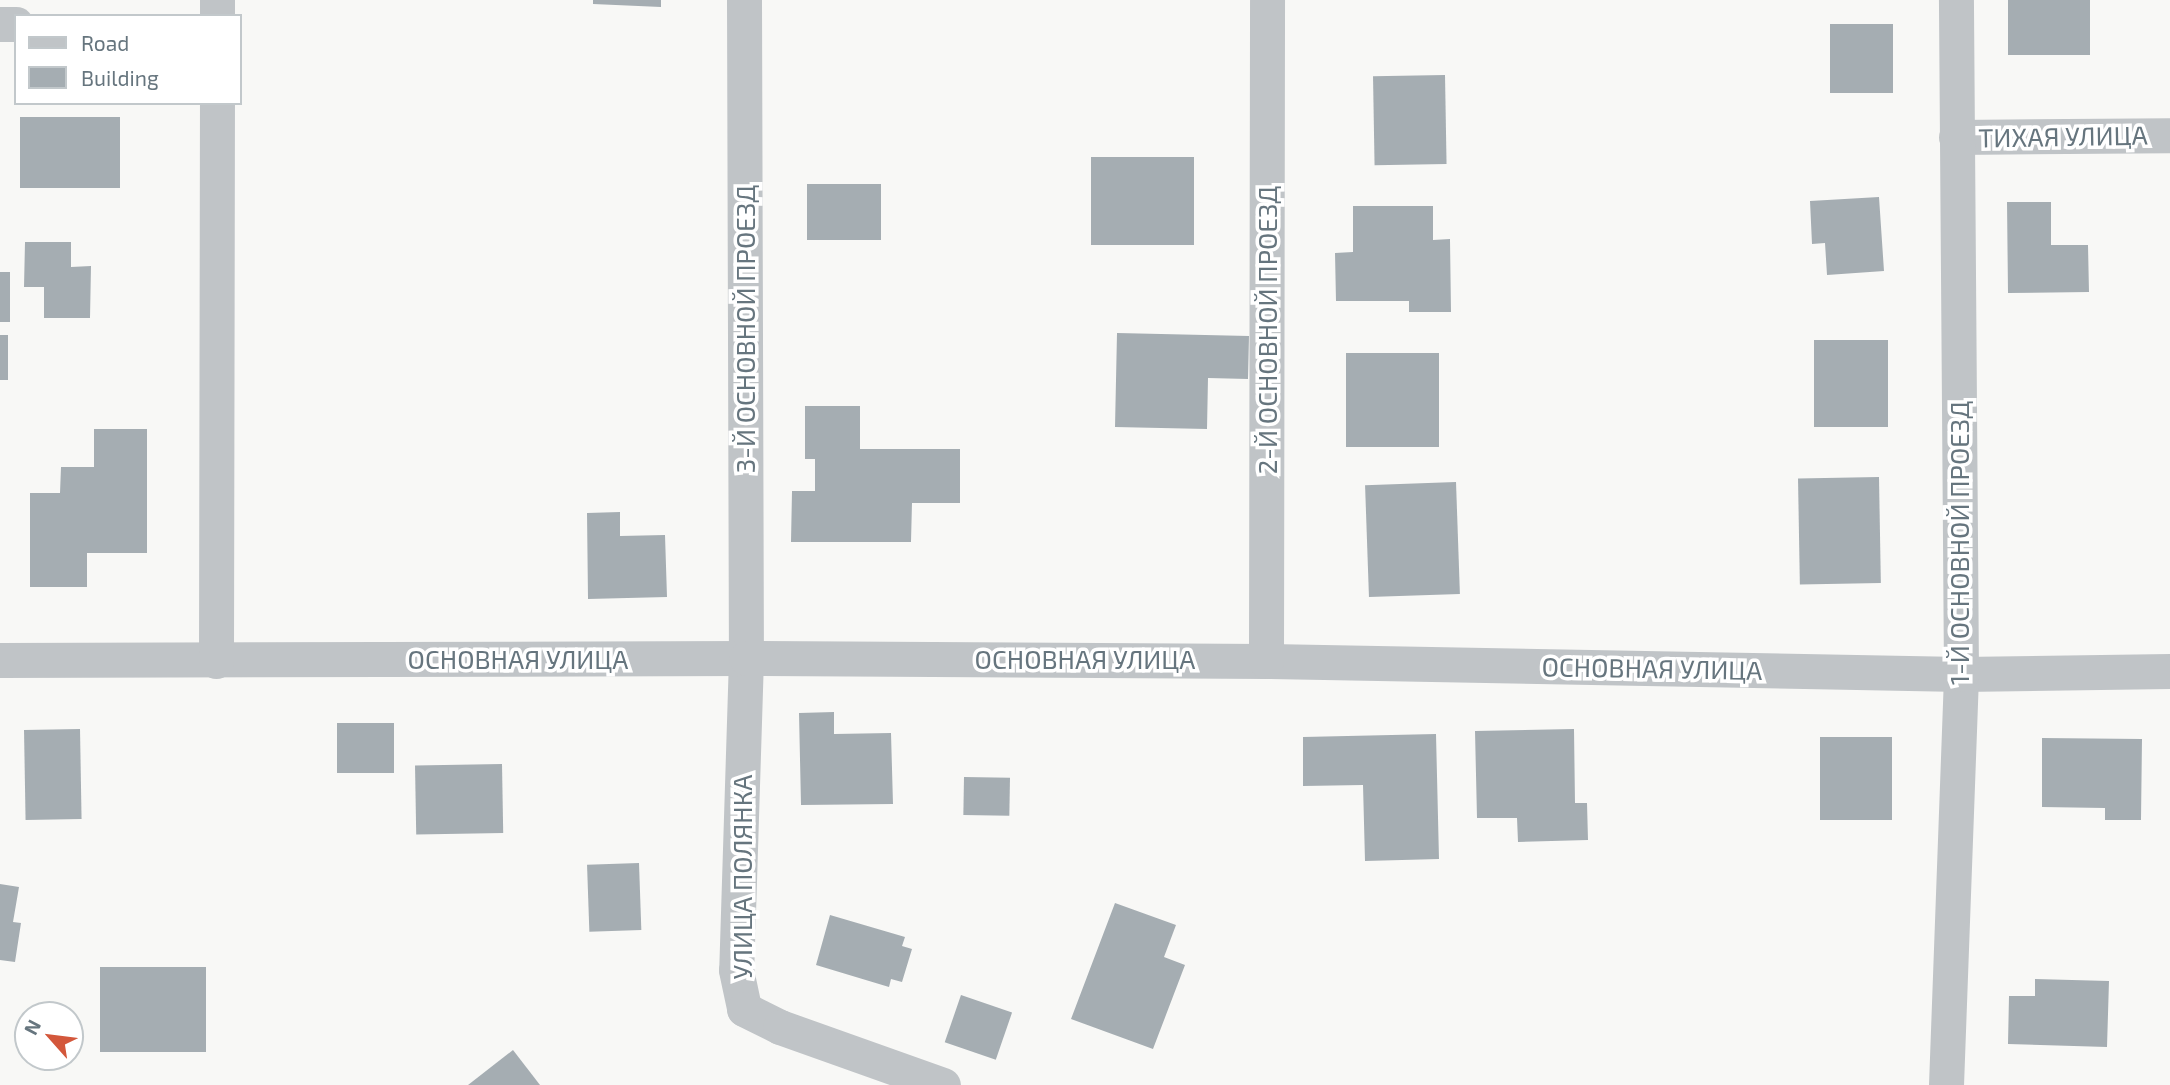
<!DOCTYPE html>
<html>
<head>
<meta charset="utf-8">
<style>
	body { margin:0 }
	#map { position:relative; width:2170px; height:1085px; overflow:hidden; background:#f8f8f6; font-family:"Exo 2",sans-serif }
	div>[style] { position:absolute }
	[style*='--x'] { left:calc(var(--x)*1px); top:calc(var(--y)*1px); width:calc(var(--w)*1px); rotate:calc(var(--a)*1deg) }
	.building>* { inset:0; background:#a5adb2; transform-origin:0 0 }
	.street>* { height:35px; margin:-17.5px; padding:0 17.5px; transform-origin:17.5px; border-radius:17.5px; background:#c0c4c7 }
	span { translate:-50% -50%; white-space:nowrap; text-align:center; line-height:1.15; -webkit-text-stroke:7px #fff; paint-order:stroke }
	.street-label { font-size:26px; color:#66757e }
	.legend { position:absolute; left:14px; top:14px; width:228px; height:91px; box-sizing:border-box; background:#fff; border:2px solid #c2c8cb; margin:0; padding:9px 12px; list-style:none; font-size:21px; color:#66757e }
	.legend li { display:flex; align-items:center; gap:14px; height:35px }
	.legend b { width:35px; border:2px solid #c2c8cb }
	.north { position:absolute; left:14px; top:1001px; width:70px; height:70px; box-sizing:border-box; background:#fff; border:2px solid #c2c8cb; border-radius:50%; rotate:298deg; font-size:19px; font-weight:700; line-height:28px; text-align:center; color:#66757e }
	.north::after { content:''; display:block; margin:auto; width:24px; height:32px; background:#d3573b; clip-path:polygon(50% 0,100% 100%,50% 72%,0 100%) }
</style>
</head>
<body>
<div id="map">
	<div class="building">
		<div style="clip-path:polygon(593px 0,661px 0,661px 7px,593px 4px)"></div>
		<div style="left:2008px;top:0;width:82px;height:55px"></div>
		<div style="left:1893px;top:24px;width:69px;height:63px;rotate:90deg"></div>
		<div style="left:1445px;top:75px;width:89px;height:72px;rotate:89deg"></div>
		<div style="left:20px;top:117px;width:100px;height:71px"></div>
		<div style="left:1091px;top:157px;width:103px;height:88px"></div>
		<div style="left:807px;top:184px;width:74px;height:56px"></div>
		<div style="clip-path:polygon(1879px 197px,1884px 271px,1827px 275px,1825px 243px,1812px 244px,1810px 201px)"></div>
		<div style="clip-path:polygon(2007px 202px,2051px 202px,2051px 245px,2088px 245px,2089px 292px,2008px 293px)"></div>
		<div style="clip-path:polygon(1353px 206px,1433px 206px,1433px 240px,1450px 239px,1451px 312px,1409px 312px,1409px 301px,1336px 301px,1335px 253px,1353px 252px)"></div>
		<div style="clip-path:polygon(25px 242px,71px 242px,71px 267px,91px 266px,90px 318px,44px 318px,44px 287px,24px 287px)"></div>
		<div style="left:0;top:272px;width:10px;height:50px"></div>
		<div style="clip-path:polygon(1117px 333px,1249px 336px,1248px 379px,1208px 378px,1207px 429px,1115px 427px)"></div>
		<div style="left:0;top:335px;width:8px;height:45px"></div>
		<div style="left:1814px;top:340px;width:74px;height:87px"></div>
		<div style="left:1439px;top:353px;width:94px;height:93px;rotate:90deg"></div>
		<div style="clip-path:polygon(805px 406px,860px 406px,860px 449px,960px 449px,960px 503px,912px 503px,911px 542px,791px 542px,792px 491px,815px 491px,815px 459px,805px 459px)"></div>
		<div style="clip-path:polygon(94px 429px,147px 429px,147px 553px,87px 553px,87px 587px,30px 587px,30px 493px,60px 493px,61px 467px,94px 467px)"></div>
		<div style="left:1879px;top:477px;width:106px;height:81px;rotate:89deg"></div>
		<div style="left:1456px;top:482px;width:112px;height:91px;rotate:88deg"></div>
		<div style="clip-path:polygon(620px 512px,620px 536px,665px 535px,667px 597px,588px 599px,587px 513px)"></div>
		<div style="clip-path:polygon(834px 712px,834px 734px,891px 733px,893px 804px,801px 805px,799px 713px)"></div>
		<div style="left:337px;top:723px;width:57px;height:50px"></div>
		<div style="left:80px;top:729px;width:90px;height:56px;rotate:89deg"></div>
		<div style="clip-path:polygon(1574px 729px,1575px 803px,1587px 803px,1588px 840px,1518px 842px,1517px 818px,1477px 818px,1475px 731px)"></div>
		<div style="clip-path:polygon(1436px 734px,1439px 859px,1365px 861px,1363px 785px,1303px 786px,1303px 737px)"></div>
		<div style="left:1820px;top:737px;width:72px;height:83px"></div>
		<div style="clip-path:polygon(2042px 738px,2142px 739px,2141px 820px,2105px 820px,2105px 808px,2042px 807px)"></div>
		<div style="left:502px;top:764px;width:69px;height:87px;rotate:89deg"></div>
		<div style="left:964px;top:777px;width:46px;height:38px;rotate:1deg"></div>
		<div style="left:639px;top:863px;width:67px;height:52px;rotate:88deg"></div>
		<div style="clip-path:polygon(0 884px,19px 887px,13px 922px,21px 923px,15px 962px,0 960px)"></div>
		<div style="clip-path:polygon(1115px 903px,1176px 925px,1164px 957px,1185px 965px,1153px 1049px,1071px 1019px)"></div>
		<div style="clip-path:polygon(830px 915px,905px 937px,902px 946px,912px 949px,902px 982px,891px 979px,889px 987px,816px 965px)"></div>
		<div style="left:100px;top:967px;width:106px;height:85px"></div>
		<div style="clip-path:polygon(2035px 979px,2109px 981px,2107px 1047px,2008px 1044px,2009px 996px,2035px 996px)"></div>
		<div style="left:961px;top:995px;width:54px;height:50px;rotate:19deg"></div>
		<div style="clip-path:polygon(513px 1050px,540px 1085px,468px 1085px)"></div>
	</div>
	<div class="street">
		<div style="--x:744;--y:0;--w:658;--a:89.83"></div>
		<div style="--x:746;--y:658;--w:312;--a:91.8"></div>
		<div style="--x:736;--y:970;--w:40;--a:78"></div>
		<div style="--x:744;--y:1009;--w:40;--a:26.6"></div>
		<div style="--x:780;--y:1027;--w:173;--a:19.6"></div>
		<div style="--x:217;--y:16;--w:16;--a:-90"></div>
		<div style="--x:0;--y:24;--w:16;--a:0"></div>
		<div style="--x:1956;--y:137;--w:214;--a:-0.5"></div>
		<div style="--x:0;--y:660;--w:746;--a:-0.15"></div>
		<div style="--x:746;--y:658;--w:520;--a:0.33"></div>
		<div style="--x:1266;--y:661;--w:695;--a:1.07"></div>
		<div style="--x:1961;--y:674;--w:209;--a:-0.8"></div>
		<div style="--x:216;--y:661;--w:558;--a:-89.9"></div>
		<div style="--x:1266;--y:661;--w:661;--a:-89.91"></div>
		<div style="--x:1946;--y:1085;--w:411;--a:-87.9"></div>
		<div style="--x:1961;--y:674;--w:674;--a:-90.43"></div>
	</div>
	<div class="street-label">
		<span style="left:2063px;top:136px;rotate:-1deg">ТИХАЯ УЛИЦА</span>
		<span style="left:745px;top:329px;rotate:-90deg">3-Й ОСНОВНОЙ ПРОЕЗД</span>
		<span style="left:1267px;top:330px;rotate:-90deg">2-Й ОСНОВНОЙ ПРОЕЗД</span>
		<span style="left:1959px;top:543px;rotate:-90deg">1-Й ОСНОВНОЙ ПРОЕЗД</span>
		<span style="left:518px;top:659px">ОСНОВНАЯ УЛИЦА</span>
		<span style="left:1085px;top:659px">ОСНОВНАЯ УЛИЦА</span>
		<span style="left:1652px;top:668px;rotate:1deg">ОСНОВНАЯ УЛИЦА</span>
		<span style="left:742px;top:877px;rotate:-90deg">УЛИЦА ПОЛЯНКА</span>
	</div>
	<ul class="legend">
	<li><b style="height:9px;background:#c0c4c7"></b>Road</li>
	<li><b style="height:19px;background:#a5adb2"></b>Building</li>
	</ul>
	<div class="north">N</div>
</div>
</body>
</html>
